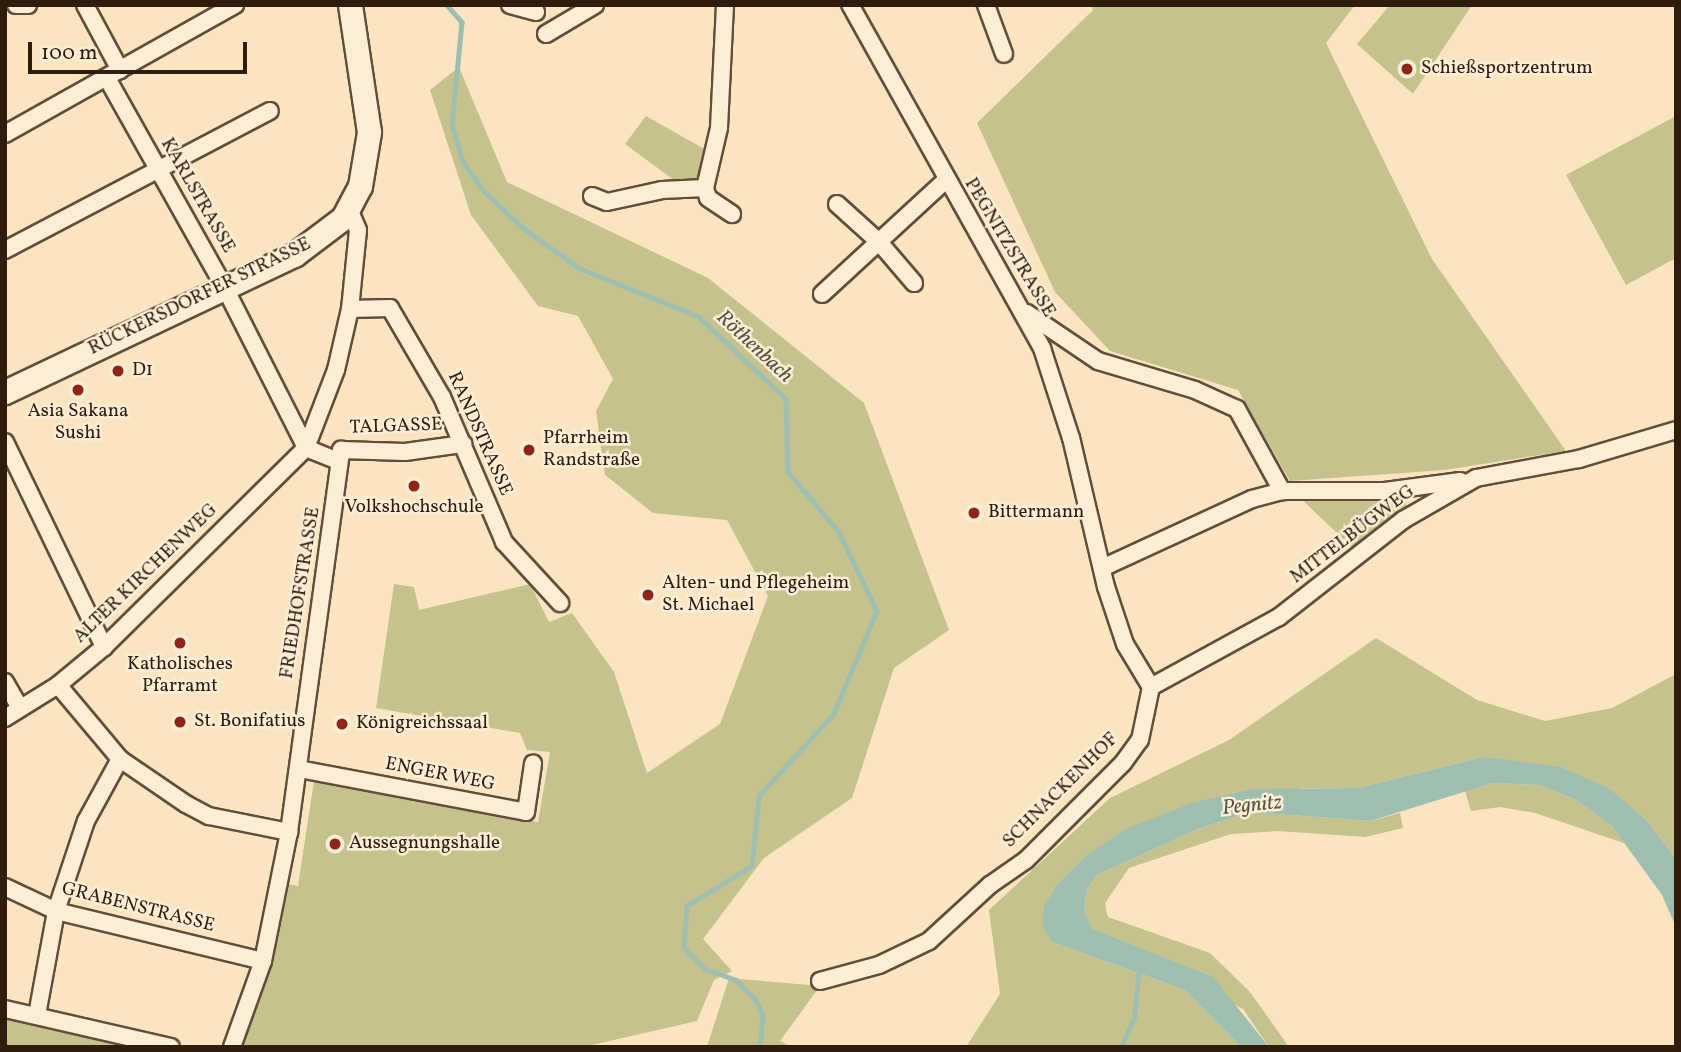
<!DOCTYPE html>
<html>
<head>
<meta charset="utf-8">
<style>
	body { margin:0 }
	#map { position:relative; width:1681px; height:1052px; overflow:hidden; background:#fae5c0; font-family:Vollkorn,serif }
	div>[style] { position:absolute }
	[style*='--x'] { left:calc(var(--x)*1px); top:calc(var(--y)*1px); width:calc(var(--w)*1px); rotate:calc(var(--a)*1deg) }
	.green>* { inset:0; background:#c6c28d }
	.water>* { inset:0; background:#9ebfb0 }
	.stream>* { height:4.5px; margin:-2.25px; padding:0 2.25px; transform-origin:2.25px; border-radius:2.25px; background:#9ebfb0 }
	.roads { filter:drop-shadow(2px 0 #614e3a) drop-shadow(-2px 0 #614e3a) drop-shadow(0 2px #614e3a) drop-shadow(0 -2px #614e3a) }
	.street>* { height:16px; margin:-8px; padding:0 8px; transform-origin:8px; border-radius:8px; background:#fceed6 }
	.secondary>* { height:23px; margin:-11.5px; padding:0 11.5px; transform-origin:11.5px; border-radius:11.5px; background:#fceed6 }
	.dots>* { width:19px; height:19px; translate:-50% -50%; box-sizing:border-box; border:4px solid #fceed6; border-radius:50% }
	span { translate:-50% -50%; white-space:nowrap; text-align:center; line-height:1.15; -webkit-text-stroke:5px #fceed6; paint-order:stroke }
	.poi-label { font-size:19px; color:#2e1c0d }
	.left { translate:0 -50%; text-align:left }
	.street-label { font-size:19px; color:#2e1c0d }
	.water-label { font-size:21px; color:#555546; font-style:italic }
	.frame { position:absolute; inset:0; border:7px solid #2e1c0d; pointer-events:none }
	.scale { position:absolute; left:28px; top:42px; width:219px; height:32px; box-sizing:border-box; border:4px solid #2e1c0d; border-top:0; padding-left:9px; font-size:21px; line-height:24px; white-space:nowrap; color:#2e1c0d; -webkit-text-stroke:5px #fceed6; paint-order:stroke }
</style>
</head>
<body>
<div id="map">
	<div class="green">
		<div style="clip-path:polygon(1091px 5px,1355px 5px,1326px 43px,1432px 259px,1566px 451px,1445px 470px,1290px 481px,1238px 390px,1110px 351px,1055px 292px,977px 123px,1093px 10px)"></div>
		<div style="clip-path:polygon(1390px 5px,1472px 5px,1413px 94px,1357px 44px)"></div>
		<div style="clip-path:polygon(459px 67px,507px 182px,708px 278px,864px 403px,949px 630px,894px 668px,852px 798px,764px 858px,703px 939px,732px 971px,714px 980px,697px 1021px,583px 1047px,242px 1047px,261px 996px,287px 884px,298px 886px,314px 781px,538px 822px,550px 752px,527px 750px,520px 733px,376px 708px,394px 584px,414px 587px,419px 610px,530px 584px,549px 622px,572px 613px,614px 672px,647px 773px,720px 724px,768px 596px,727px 520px,653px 513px,605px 475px,596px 411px,613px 379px,578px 316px,538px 306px,471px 215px,430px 90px)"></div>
		<div style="clip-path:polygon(646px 116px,706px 150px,700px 178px,678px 183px,625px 144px)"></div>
		<div style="clip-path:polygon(1676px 116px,1676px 258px,1626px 285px,1566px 175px)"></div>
		<div style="clip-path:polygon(1296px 494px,1407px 498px,1405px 519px,1359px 554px)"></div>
		<div style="clip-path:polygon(1376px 638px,1477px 700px,1545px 721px,1612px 708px,1676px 674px,1676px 859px,1646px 820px,1483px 757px,1358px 788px,1304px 788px,1126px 829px,1052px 942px,1185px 990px,1241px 1047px,966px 1047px,1000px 994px,989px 910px,1110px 798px,1229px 740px)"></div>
		<div style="clip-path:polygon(1493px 783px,1539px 785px,1576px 800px,1612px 826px,1627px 844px,1535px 813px,1500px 807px,1471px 811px,1465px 791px)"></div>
		<div style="clip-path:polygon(1250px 812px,1370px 821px,1400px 813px,1403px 828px,1365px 837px,1278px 831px,1231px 834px,1129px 868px,1105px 903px,1106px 910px,1108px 917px,1210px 953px,1250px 992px,1289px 1047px,1269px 1047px,1243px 1009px,1092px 929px,1084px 909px,1087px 889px,1097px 875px,1198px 829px)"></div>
		<div style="clip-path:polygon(729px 978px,820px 986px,780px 1041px,792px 1047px,707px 1047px)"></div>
		<div style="clip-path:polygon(17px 1015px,161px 1047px,5px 1047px,5px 1021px)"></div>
	</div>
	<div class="water">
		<div style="clip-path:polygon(1483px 757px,1561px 767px,1610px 789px,1646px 820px,1676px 859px,1676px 927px,1662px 895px,1612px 826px,1576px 800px,1539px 785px,1493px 783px,1370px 821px,1250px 812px,1198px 829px,1097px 875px,1087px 889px,1084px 909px,1092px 929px,1213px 977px,1269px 1047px,1241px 1047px,1185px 990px,1052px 942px,1042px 924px,1044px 906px,1058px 884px,1087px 855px,1126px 829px,1192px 803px,1253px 789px,1358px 788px)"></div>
	</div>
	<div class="stream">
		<div style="--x:447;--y:5;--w:23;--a:49"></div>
		<div style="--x:462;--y:22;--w:103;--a:95.5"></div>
		<div style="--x:452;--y:125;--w:39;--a:73"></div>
		<div style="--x:463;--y:162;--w:36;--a:54"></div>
		<div style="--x:484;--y:191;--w:52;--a:43.5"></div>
		<div style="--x:522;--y:227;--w:70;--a:35.7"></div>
		<div style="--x:579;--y:268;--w:128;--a:22"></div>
		<div style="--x:698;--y:316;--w:121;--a:43.3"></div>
		<div style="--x:786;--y:399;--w:73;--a:88.4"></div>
		<div style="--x:788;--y:472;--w:79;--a:49.6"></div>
		<div style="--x:839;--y:532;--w:88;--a:64.3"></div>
		<div style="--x:877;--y:611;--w:112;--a:112.7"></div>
		<div style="--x:834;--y:714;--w:111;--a:132.4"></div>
		<div style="--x:759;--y:796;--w:70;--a:95.7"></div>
		<div style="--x:752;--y:866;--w:76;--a:148.4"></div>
		<div style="--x:687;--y:906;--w:42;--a:94.1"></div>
		<div style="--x:684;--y:948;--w:30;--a:44"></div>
		<div style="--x:706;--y:969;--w:32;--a:20"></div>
		<div style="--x:736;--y:980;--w:28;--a:45"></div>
		<div style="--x:756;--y:1000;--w:17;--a:65"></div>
		<div style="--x:763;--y:1015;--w:32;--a:95"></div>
		<div style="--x:1121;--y:1047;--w:32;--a:-66"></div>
		<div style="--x:1134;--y:1018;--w:51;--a:-84.4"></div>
	</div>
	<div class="roads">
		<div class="street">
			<div style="--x:16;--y:5;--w:12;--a:0"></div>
			<div style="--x:85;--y:5;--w:74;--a:61.7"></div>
			<div style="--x:510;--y:5;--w:27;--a:15"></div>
			<div style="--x:725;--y:5;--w:123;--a:92.8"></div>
			<div style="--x:719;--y:128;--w:62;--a:103.1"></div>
			<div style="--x:705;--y:188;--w:10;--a:73"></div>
			<div style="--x:708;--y:198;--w:29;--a:34"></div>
			<div style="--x:986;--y:5;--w:52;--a:69.8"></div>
			<div style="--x:546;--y:34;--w:57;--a:-30.6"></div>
			<div style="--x:107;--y:78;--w:241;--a:60.7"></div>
			<div style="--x:225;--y:288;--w:179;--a:63.1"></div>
			<div style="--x:5;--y:134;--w:264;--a:-29.3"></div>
			<div style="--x:592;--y:196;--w:16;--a:22"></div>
			<div style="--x:607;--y:202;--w:56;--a:-12.3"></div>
			<div style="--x:662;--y:190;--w:43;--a:-2.7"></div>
			<div style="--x:837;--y:204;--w:57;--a:42.1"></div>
			<div style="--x:879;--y:242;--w:54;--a:49.5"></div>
			<div style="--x:5;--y:250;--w:299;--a:-27.7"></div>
			<div style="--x:822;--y:294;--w:167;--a:-42.6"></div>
			<div style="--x:350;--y:309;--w:40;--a:-1.4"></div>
			<div style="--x:390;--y:308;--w:103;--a:59.7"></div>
			<div style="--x:442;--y:397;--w:158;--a:66.8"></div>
			<div style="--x:504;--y:542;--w:83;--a:47.4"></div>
			<div style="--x:1027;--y:313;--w:86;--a:34.1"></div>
			<div style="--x:1098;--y:361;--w:101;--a:16.6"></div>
			<div style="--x:1195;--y:390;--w:46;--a:24.3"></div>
			<div style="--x:1237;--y:409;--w:94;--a:61.2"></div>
			<div style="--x:5;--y:442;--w:228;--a:64.2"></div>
			<div style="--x:306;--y:448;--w:35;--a:22"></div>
			<div style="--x:1102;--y:568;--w:165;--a:-24.7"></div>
			<div style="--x:1252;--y:499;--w:31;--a:-15"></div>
			<div style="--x:1282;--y:491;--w:103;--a:0"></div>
			<div style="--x:1385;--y:491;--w:76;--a:-7.6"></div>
			<div style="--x:5;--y:682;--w:30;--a:60"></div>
			<div style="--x:58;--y:685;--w:97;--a:50"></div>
			<div style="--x:120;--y:759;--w:80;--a:34.3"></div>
			<div style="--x:186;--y:804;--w:26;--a:28"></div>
			<div style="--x:209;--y:816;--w:82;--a:11.3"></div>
			<div style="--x:1151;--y:687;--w:146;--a:-28.7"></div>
			<div style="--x:1279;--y:617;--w:157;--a:-38"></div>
			<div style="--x:1403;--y:520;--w:84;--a:-29.9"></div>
			<div style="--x:1476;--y:478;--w:105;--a:-10.5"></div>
			<div style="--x:1579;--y:459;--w:101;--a:-16.6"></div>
			<div style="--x:5;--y:718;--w:62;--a:-31.9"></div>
			<div style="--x:58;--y:685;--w:60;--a:-39.6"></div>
			<div style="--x:104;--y:647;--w:284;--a:-44.6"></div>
			<div style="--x:306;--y:448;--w:84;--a:-69"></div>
			<div style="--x:336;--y:370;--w:63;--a:-77.1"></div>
			<div style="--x:350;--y:309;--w:79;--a:-84.2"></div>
			<div style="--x:358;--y:230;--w:23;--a:-113"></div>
			<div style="--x:299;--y:769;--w:231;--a:10.7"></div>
			<div style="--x:526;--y:812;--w:49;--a:-81.7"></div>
			<div style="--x:5;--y:887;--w:56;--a:25.2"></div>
			<div style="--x:56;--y:911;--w:213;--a:13.6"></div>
			<div style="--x:820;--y:981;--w:61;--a:-15.2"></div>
			<div style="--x:879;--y:965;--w:55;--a:-25.6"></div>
			<div style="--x:929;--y:941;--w:83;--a:-42.6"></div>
			<div style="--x:990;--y:885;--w:44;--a:-34.8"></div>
			<div style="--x:1026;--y:860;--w:137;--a:-45"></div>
			<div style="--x:1123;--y:763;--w:29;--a:-54"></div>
			<div style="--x:1140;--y:740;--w:54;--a:-78.3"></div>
			<div style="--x:1151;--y:687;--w:50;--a:-121.2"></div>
			<div style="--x:1125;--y:644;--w:60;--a:-108.4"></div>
			<div style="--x:1106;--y:587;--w:153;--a:-103.2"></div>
			<div style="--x:1071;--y:438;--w:95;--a:-107.9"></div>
			<div style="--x:1042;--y:348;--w:393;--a:-119.2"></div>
			<div style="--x:5;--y:1009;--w:170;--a:12.9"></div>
			<div style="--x:37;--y:1015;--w:106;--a:-79.6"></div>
			<div style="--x:56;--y:911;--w:95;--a:-71.6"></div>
			<div style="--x:86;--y:821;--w:71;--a:-61.3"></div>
			<div style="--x:232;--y:1047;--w:91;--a:-70.2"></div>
			<div style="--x:263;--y:961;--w:132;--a:-78.6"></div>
			<div style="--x:289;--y:832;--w:386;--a:-82.2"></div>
			<div style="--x:341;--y:450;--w:64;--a:1.8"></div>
			<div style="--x:405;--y:452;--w:59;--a:-7.9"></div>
		</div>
		<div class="secondary">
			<div style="--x:5;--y:392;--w:320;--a:-25.4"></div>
			<div style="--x:294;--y:255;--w:61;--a:-37.1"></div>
			<div style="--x:343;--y:218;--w:36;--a:-62"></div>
			<div style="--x:360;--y:186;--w:55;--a:-80.5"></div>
			<div style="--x:369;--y:132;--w:128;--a:-98.5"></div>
		</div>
	</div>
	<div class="dots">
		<div style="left:1407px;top:69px;background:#8f2418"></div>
		<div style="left:118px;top:371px;background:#8f2418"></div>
		<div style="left:78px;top:390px;background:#8f2418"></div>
		<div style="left:529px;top:450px;background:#8f2418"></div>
		<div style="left:414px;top:486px;background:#8f2418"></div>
		<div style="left:974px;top:513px;background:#8f2418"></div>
		<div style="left:648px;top:595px;background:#8f2418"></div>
		<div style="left:180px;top:643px;background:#8f2418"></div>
		<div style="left:180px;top:722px;background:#8f2418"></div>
		<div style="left:342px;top:724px;background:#8f2418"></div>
		<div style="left:335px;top:844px;background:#8f2418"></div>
	</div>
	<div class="poi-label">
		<span class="left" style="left:1421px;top:69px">Schießsportzentrum</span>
		<span class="left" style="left:132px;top:371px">D1</span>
		<span style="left:78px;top:423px">Asia Sakana<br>Sushi</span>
		<span class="left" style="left:543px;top:450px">Pfarrheim<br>Randstraße</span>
		<span style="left:414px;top:508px">Volkshochschule</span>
		<span class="left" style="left:988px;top:513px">Bittermann</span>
		<span class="left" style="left:662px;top:595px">Alten- und Pflegeheim<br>St. Michael</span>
		<span style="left:180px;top:676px">Katholisches<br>Pfarramt</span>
		<span class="left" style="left:194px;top:722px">St. Bonifatius</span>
		<span class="left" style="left:356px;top:724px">Königreichssaal</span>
		<span class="left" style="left:349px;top:844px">Aussegnungshalle</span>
	</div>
	<div class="street-label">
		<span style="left:197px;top:196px;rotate:60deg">KARLSTRASSE</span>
		<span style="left:1009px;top:248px;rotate:59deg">PEGNITZSTRASSE</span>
		<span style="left:200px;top:297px;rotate:-26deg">RÜCKERSDORFER STRASSE</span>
		<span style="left:396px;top:427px;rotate:-2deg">TALGASSE</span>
		<span style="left:479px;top:434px;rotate:66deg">RANDSTRASSE</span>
		<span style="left:1353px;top:535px;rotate:-37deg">MITTELBÜGWEG</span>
		<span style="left:146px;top:574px;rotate:-44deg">ALTER KIRCHENWEG</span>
		<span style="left:301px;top:593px;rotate:-81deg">FRIEDHOFSTRASSE</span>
		<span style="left:440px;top:775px;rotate:11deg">ENGER WEG</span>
		<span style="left:1061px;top:791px;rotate:-45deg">SCHNACKENHOF</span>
		<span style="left:138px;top:908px;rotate:14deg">GRABENSTRASSE</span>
	</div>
	<div class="water-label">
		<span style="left:754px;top:347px;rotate:43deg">Röthenbach</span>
		<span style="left:1252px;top:806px;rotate:-6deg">Pegnitz</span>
	</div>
	<div class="frame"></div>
	<div class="scale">100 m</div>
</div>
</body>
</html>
